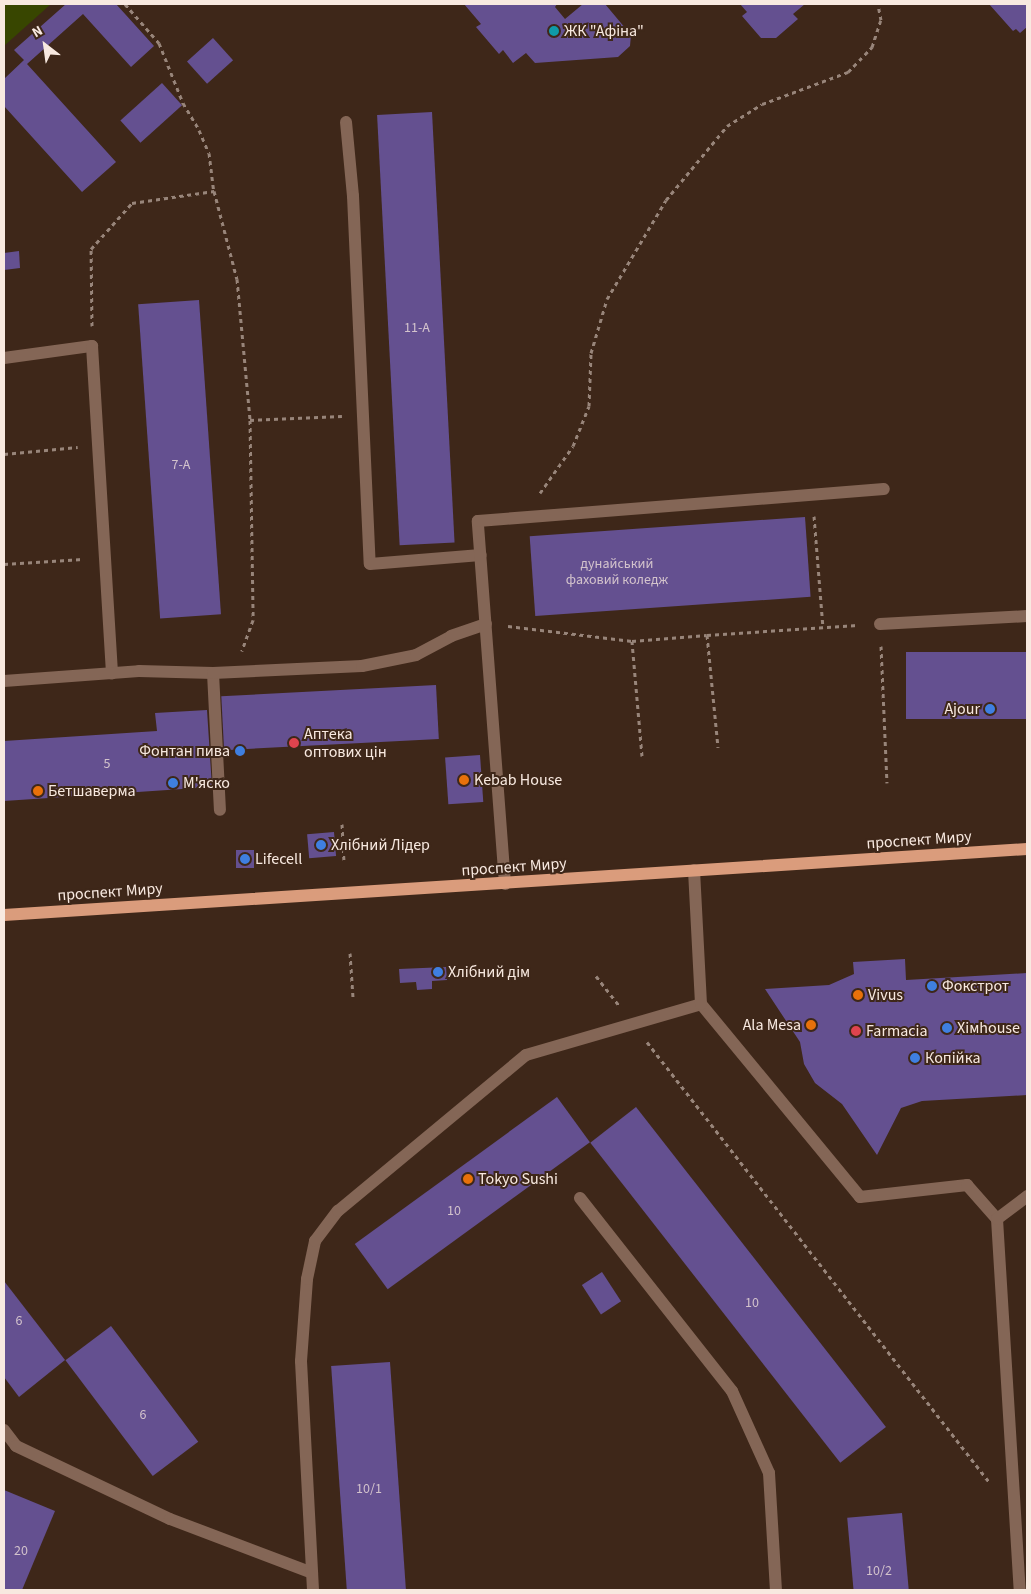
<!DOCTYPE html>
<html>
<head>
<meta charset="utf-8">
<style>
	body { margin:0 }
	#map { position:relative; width:1031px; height:1594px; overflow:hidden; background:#3e2719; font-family:"Source Sans 3",sans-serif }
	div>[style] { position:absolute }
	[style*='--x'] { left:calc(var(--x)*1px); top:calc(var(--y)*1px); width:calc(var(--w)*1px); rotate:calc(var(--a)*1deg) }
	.green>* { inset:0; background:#384600 }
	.building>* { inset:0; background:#645090; transform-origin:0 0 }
	.path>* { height:3px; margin-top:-1.5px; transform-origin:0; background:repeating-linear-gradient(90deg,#98857a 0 4px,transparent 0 8px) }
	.service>* { height:12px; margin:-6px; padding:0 6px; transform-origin:6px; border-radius:6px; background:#846656 }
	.primary>* { height:12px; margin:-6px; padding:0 6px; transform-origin:6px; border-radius:6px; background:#da9c7c }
	.dots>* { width:14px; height:14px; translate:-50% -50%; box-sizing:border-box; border:2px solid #3e2719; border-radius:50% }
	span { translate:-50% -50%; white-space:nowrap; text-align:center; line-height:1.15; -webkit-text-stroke:4px #3e2719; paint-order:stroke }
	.number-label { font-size:14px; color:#d3c3cc }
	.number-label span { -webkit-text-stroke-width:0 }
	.poi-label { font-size:16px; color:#f8e9e0 }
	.left { translate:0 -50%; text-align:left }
	.right { translate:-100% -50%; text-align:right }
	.street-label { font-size:16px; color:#f8e9e0 }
	.frame { position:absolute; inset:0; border:5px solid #f8e9e0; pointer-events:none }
	.north { position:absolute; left:20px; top:20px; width:50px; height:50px; -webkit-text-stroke:4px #3e2719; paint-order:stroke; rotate:330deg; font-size:14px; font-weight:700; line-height:20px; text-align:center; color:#f8e9e0 }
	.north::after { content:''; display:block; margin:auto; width:18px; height:22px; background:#f8e9e0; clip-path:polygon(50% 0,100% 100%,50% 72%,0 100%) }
</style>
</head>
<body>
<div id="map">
	<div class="green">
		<div style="clip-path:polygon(4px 4px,51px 4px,4px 46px)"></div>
	</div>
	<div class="building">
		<div style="clip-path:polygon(66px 4px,116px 4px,154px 46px,131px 67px,83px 14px,27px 64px,116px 162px,82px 192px,4px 106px,4px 79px,24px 60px,14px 50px)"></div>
		<div style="clip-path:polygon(464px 4px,557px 4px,555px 7px,565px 19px,583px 4px,605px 4px,631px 35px,630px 46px,618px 57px,535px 63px,526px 53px,513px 63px,503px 50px,499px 54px,476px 27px,481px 24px)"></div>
		<div style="clip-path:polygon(740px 4px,805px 4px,793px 14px,798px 19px,776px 38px,761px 38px,742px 16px,747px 12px)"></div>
		<div style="clip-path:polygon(989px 4px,1027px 4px,1027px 27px,1020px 33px,1016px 29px,1013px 31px)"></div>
		<div style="left:213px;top:38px;width:30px;height:35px;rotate:48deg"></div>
		<div style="left:162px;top:83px;width:30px;height:56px;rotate:48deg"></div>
		<div style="left:432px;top:112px;width:431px;height:55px;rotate:87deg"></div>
		<div style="clip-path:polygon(19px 251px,20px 268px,4px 270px,4px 253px)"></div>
		<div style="left:199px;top:300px;width:315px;height:61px;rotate:86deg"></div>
		<div style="left:805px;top:517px;width:80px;height:276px;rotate:86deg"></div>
		<div style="left:1027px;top:652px;width:67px;height:121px;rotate:90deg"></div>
		<div style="left:436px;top:685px;width:54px;height:215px;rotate:87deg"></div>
		<div style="clip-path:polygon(207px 710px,212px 787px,4px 801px,4px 741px,157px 731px,155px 713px)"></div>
		<div style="left:480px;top:755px;width:47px;height:35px;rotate:86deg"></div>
		<div style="left:334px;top:832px;width:24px;height:27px;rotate:85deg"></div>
		<div style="left:236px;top:850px;width:18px;height:18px"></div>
		<div style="clip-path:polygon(905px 959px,906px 980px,1027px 973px,1027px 1095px,922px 1101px,901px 1108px,877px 1155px,842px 1104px,815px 1083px,804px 1064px,800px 1042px,765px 989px,829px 985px,854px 974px,853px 962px)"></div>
		<div style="clip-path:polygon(446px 967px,447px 980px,432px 981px,432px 989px,417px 990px,416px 982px,400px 983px,399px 969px)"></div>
		<div style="left:557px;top:1097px;width:56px;height:250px;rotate:54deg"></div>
		<div style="left:636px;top:1107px;width:406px;height:58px;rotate:52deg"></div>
		<div style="left:602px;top:1272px;width:35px;height:24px;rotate:57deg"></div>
		<div style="clip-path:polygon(4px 1281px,65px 1360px,19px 1397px,4px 1377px)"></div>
		<div style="left:111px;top:1326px;width:145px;height:57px;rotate:53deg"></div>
		<div style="left:390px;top:1362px;width:228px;height:59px;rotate:86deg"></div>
		<div style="clip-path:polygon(4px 1490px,55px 1511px,22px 1590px,4px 1590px)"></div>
		<div style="left:902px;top:1513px;width:77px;height:55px;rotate:85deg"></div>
	</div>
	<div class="path">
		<div style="--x:125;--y:4;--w:52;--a:48.9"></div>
		<div style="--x:159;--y:43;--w:65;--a:68.2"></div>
		<div style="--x:183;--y:103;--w:31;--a:59"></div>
		<div style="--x:199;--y:130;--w:25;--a:67"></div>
		<div style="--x:209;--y:153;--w:38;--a:83"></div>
		<div style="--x:214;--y:191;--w:91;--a:75.4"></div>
		<div style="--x:237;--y:279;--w:142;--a:84.7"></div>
		<div style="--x:250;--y:420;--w:200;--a:89.1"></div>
		<div style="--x:253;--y:620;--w:33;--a:110"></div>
		<div style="--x:92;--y:326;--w:77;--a:-90.7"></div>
		<div style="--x:91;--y:249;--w:62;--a:-48.3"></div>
		<div style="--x:132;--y:203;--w:83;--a:-8.3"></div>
		<div style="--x:250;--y:420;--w:92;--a:-2.5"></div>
		<div style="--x:4;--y:454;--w:74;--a:-5.4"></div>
		<div style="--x:540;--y:493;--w:57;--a:-54.9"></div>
		<div style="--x:573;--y:446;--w:43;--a:-68.2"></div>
		<div style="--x:589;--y:406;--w:53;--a:-87.8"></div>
		<div style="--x:591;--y:353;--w:56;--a:-73.5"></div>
		<div style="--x:607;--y:299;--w:115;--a:-59.2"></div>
		<div style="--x:666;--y:200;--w:96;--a:-50.5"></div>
		<div style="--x:727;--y:126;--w:41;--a:-32.2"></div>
		<div style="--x:762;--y:104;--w:92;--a:-20.4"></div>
		<div style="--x:848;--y:72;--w:35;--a:-46"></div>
		<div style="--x:872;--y:47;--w:28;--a:-72"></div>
		<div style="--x:881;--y:20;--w:16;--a:-101"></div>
		<div style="--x:814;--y:516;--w:112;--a:85.4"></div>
		<div style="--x:4;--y:564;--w:79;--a:-3.6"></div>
		<div style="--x:508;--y:626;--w:125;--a:6.9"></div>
		<div style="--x:707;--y:635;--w:151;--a:-3.8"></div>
		<div style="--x:881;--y:646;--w:137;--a:87.5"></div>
		<div style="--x:642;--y:756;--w:115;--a:-95"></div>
		<div style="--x:632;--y:641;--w:75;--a:-4.6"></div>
		<div style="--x:707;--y:635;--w:113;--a:84.4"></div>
		<div style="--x:342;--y:824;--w:36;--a:87"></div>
		<div style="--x:350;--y:953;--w:44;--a:86.1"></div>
		<div style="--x:596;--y:976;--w:37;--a:52"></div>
		<div style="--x:647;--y:1042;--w:559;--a:52.13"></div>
	</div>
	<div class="service">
		<div style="--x:346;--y:122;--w:74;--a:84.6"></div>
		<div style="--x:353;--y:196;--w:368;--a:87.4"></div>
		<div style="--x:370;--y:564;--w:111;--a:-4.6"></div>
		<div style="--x:4;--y:358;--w:89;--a:-7.8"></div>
		<div style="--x:92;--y:346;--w:328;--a:86.5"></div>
		<div style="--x:880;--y:624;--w:147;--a:-3.1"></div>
		<div style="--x:213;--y:673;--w:137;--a:87.1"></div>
		<div style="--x:4;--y:681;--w:135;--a:-4.2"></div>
		<div style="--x:139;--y:671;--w:74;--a:1.5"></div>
		<div style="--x:213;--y:673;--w:149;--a:-2.7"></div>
		<div style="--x:362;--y:666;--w:55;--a:-11.5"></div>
		<div style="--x:416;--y:655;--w:40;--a:-28"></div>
		<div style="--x:451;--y:636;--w:37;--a:-19"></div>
		<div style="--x:505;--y:884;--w:364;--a:-94.3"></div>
		<div style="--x:478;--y:521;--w:407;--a:-4.5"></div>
		<div style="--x:701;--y:1004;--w:250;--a:50.5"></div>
		<div style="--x:860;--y:1197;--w:108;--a:-6.4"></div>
		<div style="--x:967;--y:1185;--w:45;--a:48.6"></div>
		<div style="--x:997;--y:1219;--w:372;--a:86.5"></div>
		<div style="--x:580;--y:1198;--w:246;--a:51.8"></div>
		<div style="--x:732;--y:1391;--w:90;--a:65.7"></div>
		<div style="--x:769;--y:1473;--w:117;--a:86.6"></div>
		<div style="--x:997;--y:1219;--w:38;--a:-37"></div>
		<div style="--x:4;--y:1430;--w:20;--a:53"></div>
		<div style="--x:16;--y:1446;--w:170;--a:25.4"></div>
		<div style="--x:170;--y:1519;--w:152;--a:20.8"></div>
		<div style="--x:313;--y:1590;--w:229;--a:-93"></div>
		<div style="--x:301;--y:1361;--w:82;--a:-85.8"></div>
		<div style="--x:307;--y:1279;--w:39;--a:-78"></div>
		<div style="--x:315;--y:1241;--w:38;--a:-53"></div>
		<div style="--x:338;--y:1211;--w:244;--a:-39.7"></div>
		<div style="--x:526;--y:1055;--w:182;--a:-16.2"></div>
		<div style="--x:701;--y:1004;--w:134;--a:-93"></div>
	</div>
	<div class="primary">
		<div style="--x:4;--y:915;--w:1025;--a:-3.69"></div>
	</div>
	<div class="dots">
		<div style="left:554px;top:31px;background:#0f9aa8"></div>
		<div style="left:990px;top:709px;background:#3f7fe0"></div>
		<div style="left:294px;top:743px;background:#e0444e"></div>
		<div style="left:240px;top:751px;background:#3f7fe0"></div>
		<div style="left:464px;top:780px;background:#e8710a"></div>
		<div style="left:173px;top:783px;background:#3f7fe0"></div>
		<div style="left:38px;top:791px;background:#e8710a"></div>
		<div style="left:321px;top:845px;background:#3f7fe0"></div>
		<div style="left:245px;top:859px;background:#3f7fe0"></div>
		<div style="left:438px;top:972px;background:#3f7fe0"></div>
		<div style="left:932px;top:986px;background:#3f7fe0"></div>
		<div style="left:858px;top:995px;background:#e8710a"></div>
		<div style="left:811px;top:1025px;background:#e8710a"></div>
		<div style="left:947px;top:1028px;background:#3f7fe0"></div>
		<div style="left:856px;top:1031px;background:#e0444e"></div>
		<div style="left:915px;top:1058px;background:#3f7fe0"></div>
		<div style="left:468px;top:1179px;background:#e8710a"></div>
	</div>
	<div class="number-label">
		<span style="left:417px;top:328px">11-А</span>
		<span style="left:181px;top:465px">7-А</span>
		<span style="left:617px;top:572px">дунайський<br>фаховий коледж</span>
		<span style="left:107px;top:764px">5</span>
		<span style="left:454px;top:1211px">10</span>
		<span style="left:752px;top:1303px">10</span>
		<span style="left:19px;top:1321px">6</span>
		<span style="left:143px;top:1415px">6</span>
		<span style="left:369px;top:1489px">10/1</span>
		<span style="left:21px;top:1551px">20</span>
		<span style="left:879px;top:1571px">10/2</span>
	</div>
	<div class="poi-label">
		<span class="left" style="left:564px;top:31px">ЖК "Афіна"</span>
		<span class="right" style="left:980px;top:709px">Ajour</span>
		<span class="left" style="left:304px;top:743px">Аптека<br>оптових цін</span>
		<span class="right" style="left:230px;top:751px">Фонтан пива</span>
		<span class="left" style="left:474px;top:780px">Kebab House</span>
		<span class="left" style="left:183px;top:783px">М'яско</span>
		<span class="left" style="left:48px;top:791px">Бетшаверма</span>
		<span class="left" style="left:331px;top:845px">Хлібний Лідер</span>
		<span class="left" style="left:255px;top:859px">Lifecell</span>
		<span class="left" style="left:448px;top:972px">Хлібний дім</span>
		<span class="left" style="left:942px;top:986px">Фокстрот</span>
		<span class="left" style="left:868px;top:995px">Vivus</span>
		<span class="right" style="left:801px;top:1025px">Ala Mesa</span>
		<span class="left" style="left:957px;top:1028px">Хімhouse</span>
		<span class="left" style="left:866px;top:1031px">Farmacia</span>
		<span class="left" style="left:925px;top:1058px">Копійка</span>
		<span class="left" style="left:478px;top:1179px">Tokyo Sushi</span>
	</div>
	<div class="street-label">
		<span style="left:919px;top:840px;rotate:-4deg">проспект Миру</span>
		<span style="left:514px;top:867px;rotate:-4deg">проспект Миру</span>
		<span style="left:110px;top:892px;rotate:-4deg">проспект Миру</span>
	</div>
	<div class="frame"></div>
	<div class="north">N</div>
</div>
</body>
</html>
